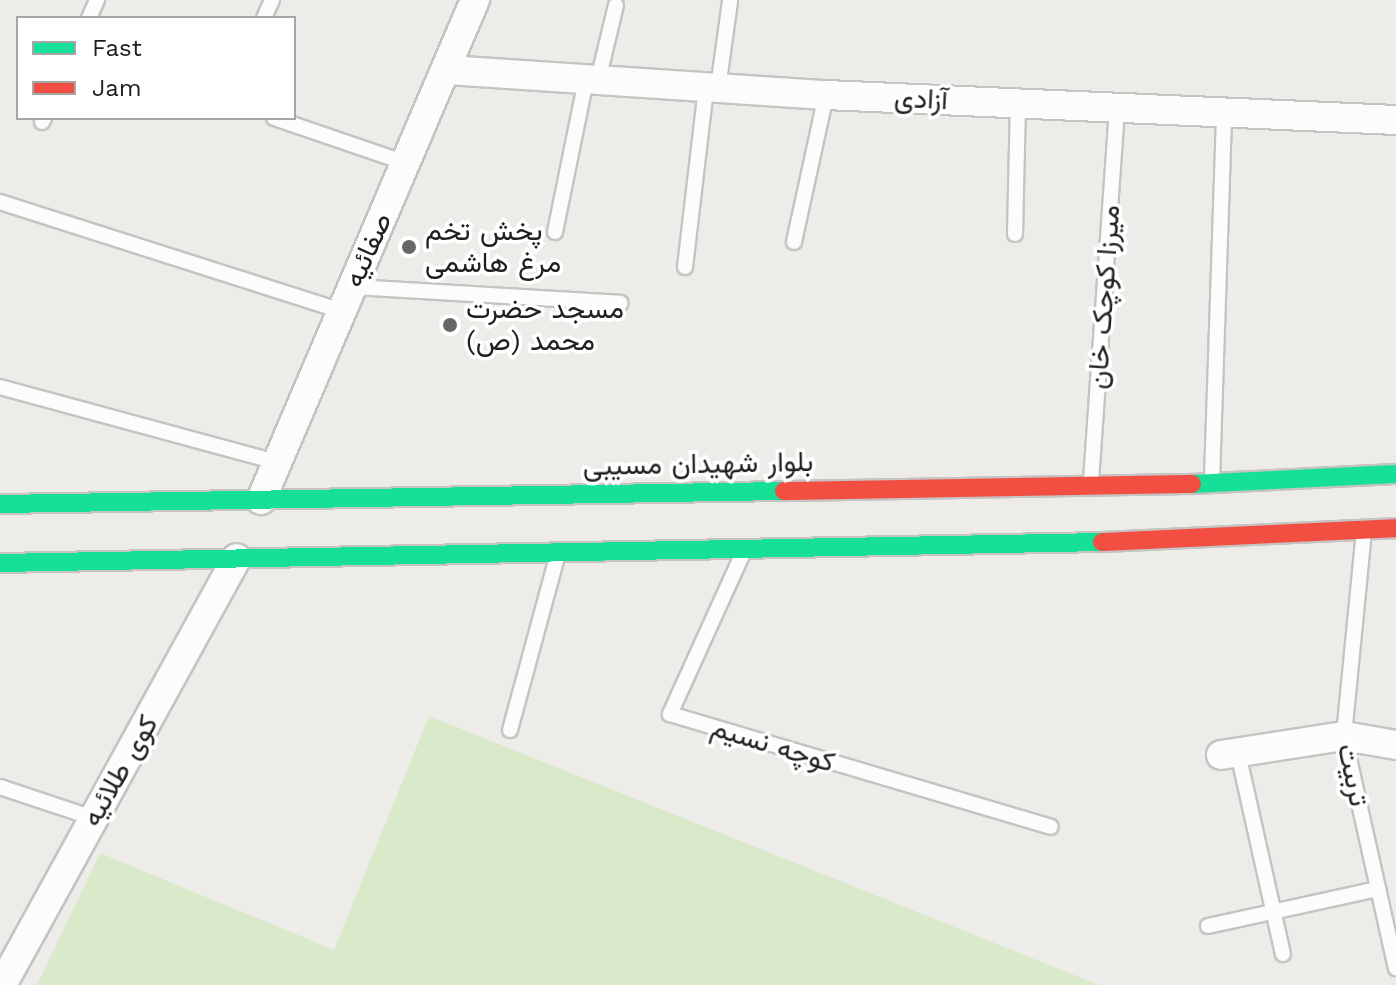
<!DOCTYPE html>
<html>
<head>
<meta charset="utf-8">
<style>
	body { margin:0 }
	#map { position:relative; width:1396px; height:985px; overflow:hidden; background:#eeece9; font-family:"Work Sans",Vazirmatn,sans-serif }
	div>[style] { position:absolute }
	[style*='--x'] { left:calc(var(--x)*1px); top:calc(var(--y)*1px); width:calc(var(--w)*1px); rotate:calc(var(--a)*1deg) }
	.grass>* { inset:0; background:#dae9ca }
	.roads { filter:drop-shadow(2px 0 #c5c4c3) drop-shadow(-2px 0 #c5c4c3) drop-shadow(0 2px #c5c4c3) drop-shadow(0 -2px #c5c4c3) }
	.lane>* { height:14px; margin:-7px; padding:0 7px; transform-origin:7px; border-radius:7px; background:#fcfcfc }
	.street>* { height:28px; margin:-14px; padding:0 14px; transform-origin:14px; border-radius:14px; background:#fcfcfc }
	.fast>* { height:18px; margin:-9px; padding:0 9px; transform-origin:9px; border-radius:9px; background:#16e098 }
	.jam>* { height:18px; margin:-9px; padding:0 9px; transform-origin:9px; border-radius:9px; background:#f24e42 }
	.dots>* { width:22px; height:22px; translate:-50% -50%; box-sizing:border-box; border:4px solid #fff; border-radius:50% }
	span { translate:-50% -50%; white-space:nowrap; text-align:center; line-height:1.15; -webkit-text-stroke:7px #fff; paint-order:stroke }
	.street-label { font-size:28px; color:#202020 }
	.poi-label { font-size:28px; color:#202020 }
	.left { translate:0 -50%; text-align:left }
	.legend { position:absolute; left:16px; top:16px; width:280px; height:104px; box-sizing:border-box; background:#fff; border:2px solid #a6a6a6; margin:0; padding:10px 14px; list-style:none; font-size:24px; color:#202020 }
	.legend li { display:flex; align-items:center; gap:16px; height:40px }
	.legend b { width:40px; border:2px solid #a6a6a6 }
</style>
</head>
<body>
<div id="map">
	<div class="grass">
		<div style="clip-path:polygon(429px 716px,1099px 985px,37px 985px,100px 853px,334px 950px)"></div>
	</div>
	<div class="roads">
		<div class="lane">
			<div style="--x:89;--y:18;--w:20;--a:-66"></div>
			<div style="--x:264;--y:18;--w:20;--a:-66"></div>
			<div style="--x:598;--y:80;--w:77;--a:-76.5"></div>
			<div style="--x:718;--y:88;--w:88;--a:-82.1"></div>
			<div style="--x:274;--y:118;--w:139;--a:18.8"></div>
			<div style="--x:42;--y:122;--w:4;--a:-63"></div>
			<div style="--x:0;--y:202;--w:359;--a:17.7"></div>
			<div style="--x:555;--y:232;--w:156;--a:-78.5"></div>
			<div style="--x:1015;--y:234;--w:130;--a:-88.7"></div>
			<div style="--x:794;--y:242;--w:150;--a:-77.7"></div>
			<div style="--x:685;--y:267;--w:181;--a:-83.3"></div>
			<div style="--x:353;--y:287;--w:268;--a:3.4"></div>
			<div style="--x:0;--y:387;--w:286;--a:15.2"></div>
			<div style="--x:1212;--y:479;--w:366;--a:-88.1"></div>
			<div style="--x:1091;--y:481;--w:374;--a:-86"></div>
			<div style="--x:1364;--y:531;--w:206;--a:95.6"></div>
			<div style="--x:1344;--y:736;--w:238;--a:77.4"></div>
			<div style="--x:743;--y:553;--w:177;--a:114.4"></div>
			<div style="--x:670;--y:714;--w:397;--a:16.5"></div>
			<div style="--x:510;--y:730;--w:179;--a:-74.8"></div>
			<div style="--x:1238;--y:753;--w:206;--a:77.4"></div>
			<div style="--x:0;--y:787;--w:98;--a:18.4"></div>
			<div style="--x:1208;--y:926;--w:174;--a:-12.3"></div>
		</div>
		<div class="street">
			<div style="--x:447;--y:70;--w:380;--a:3.8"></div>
			<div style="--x:826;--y:95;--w:571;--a:2.51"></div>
			<div style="--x:261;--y:500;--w:544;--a:-66.83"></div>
			<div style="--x:1221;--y:755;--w:124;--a:-8.8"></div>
			<div style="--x:1344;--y:736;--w:53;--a:9.8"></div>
			<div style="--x:2;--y:985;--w:487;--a:-61.2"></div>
		</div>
		<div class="fast">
			<div style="--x:1192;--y:484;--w:204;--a:-2.8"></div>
			<div style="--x:0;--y:504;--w:784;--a:-0.95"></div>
			<div style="--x:0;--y:563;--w:1102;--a:-1.09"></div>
		</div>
		<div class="jam">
			<div style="--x:784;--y:491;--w:408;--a:-1"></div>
			<div style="--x:1102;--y:542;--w:294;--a:-2.7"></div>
		</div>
	</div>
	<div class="dots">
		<div style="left:409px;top:247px;background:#686766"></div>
		<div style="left:450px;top:325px;background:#686766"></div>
	</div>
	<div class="street-label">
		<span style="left:921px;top:99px;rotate:3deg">آزادی</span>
		<span style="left:368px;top:250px;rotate:-66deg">صفائیه</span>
		<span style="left:1104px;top:297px;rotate:-86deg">میرزا کوچک خان</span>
		<span style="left:698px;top:464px;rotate:-1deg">بلوار شهیدان مسیبی</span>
		<span style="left:773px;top:745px;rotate:17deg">کوچه نسیم</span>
		<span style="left:120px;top:771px;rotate:-60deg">کوی طلائیه</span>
		<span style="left:1353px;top:775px;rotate:78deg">تربیت</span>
	</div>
	<div class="poi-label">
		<span class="left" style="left:425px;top:247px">پخش تخم<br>مرغ هاشمی</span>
		<span class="left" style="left:466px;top:325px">مسجد حضرت<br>محمد (ص)</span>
	</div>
	<ul class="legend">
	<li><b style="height:10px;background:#16e098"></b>Fast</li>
	<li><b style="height:10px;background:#f24e42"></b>Jam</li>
	</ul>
</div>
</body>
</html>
